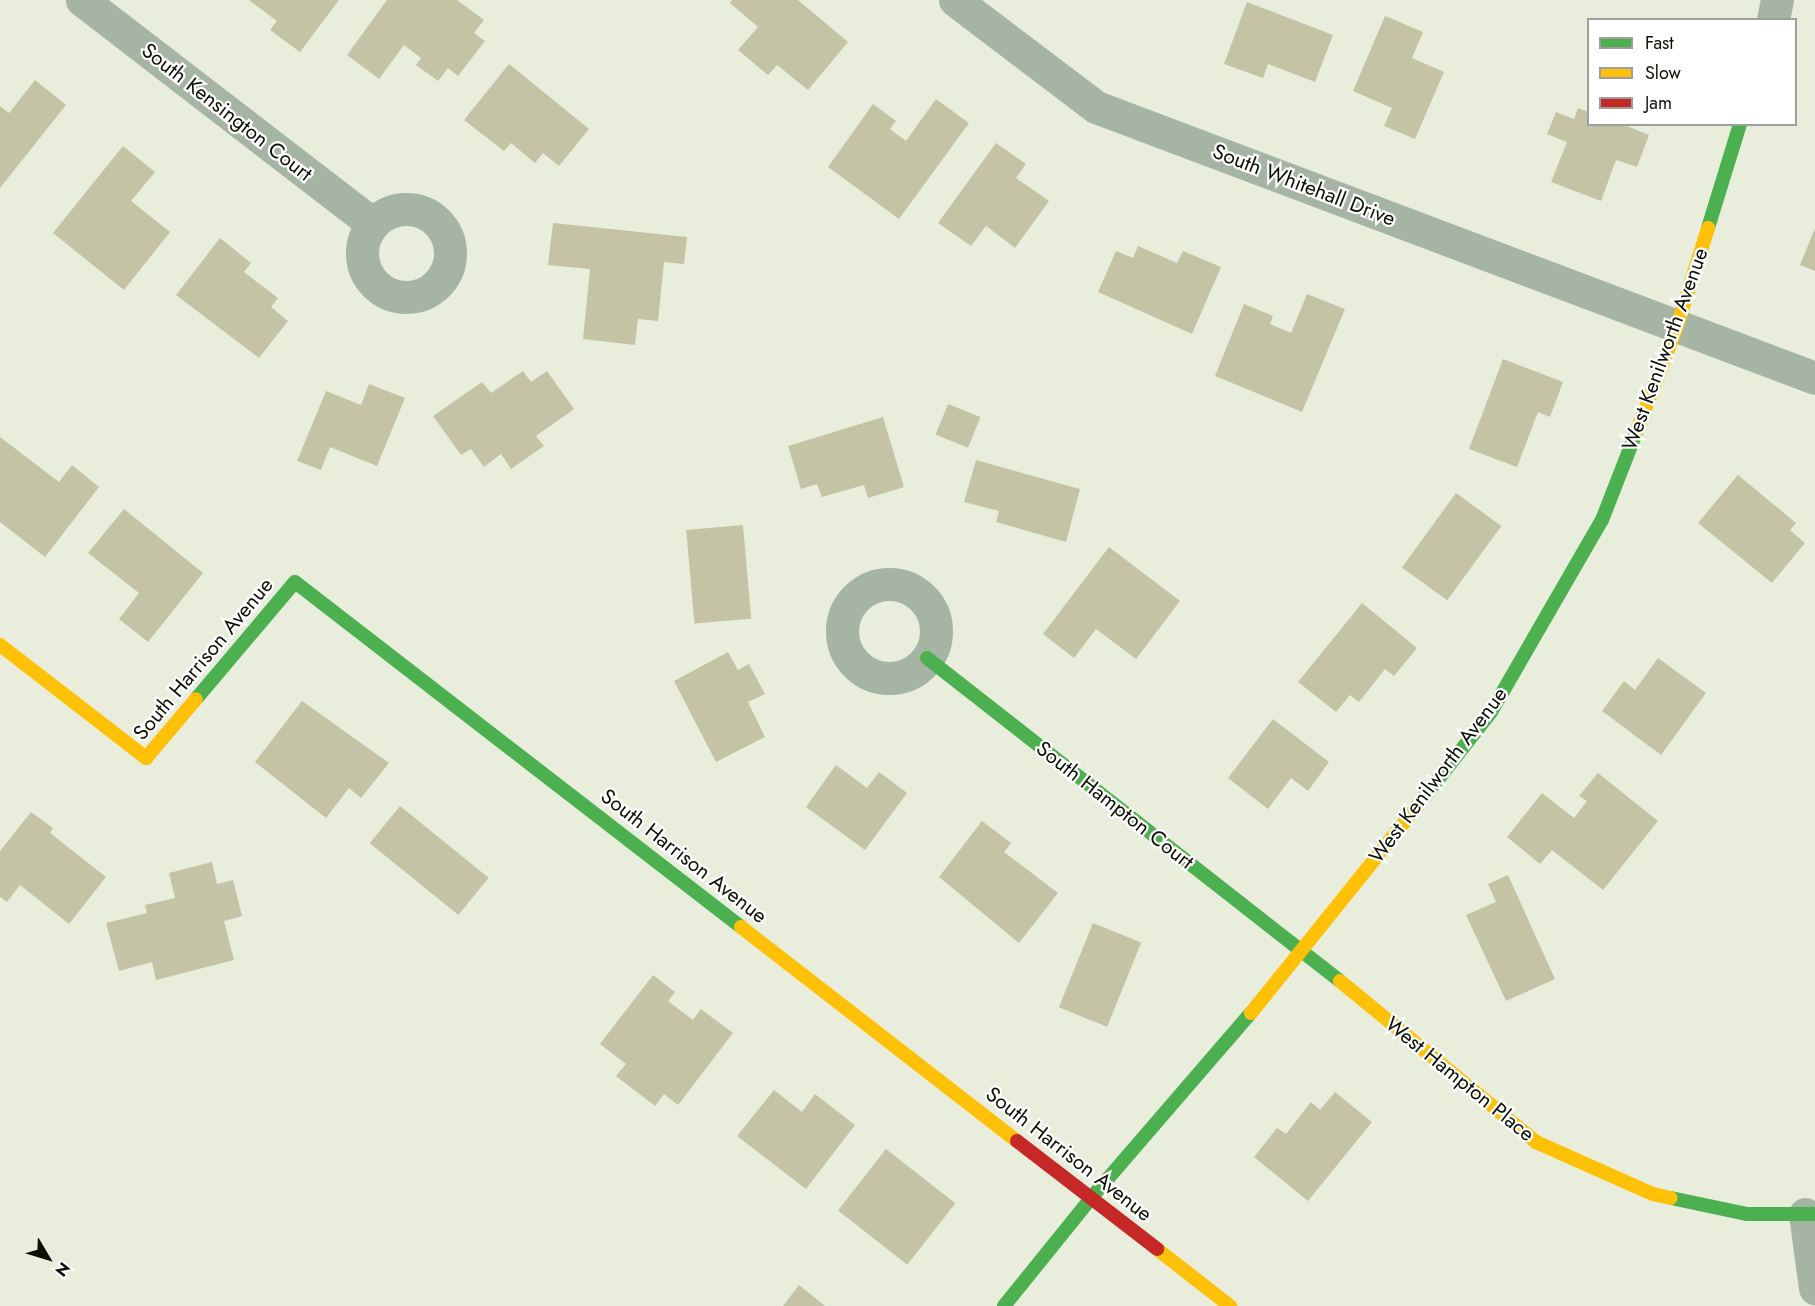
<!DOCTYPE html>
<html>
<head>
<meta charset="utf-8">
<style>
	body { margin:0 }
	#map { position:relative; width:1815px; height:1306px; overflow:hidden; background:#e8eedb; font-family:Jost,sans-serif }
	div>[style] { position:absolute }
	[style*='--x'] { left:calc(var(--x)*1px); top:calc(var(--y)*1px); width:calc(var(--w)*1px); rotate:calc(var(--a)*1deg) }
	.building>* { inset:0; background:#c5c3a6; transform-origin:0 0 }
	.street>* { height:33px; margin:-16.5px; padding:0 16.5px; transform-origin:16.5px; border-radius:16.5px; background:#a6b4a4 }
	.street>.ring { margin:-16.5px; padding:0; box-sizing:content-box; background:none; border:33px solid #a6b4a4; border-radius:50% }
	.fast>* { height:14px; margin:-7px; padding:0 7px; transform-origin:7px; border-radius:7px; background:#4caf50 }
	.slow>* { height:14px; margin:-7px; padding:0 7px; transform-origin:7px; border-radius:7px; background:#ffc107 }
	.jam>* { height:14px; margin:-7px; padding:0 7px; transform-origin:7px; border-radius:7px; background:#c62828 }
	span { translate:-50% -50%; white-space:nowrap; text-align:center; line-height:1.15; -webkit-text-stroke:4.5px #fff; paint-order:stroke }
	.street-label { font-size:21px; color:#0c0f04 }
	.legend { position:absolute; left:1587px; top:18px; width:210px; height:108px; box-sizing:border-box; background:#fff; border:2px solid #9e9f9b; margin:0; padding:8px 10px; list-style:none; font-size:18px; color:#0c0f04 }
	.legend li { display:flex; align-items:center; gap:12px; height:30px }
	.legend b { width:30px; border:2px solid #9e9f9b }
	.north { position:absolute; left:18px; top:1228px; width:60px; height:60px; -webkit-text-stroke:4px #fff; paint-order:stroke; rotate:128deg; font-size:16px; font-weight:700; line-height:24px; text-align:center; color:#0c0f04 }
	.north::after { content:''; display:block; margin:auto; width:21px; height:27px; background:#0c0f04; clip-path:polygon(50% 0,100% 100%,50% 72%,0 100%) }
</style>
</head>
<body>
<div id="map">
	<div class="building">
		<div style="clip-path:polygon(249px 0,339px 0,300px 52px,270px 30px,277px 21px)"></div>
		<div style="clip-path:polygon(387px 0,457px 0,484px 20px,474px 33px,485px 41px,458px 76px,448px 68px,438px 81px,416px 65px,421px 58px,404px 45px,379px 79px,347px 55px)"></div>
		<div style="clip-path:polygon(732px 0,798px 0,848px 42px,808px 90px,777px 65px,768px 75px,738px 50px,758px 27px,730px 3px)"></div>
		<div style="clip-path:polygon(1247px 2px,1333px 35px,1315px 82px,1268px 64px,1263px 78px,1224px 64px)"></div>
		<div style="clip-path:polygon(1385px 16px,1423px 32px,1412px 58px,1444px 72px,1415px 139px,1384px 126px,1392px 108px,1353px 91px)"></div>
		<div style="clip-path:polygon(509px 64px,589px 129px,559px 166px,543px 153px,535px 163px,511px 143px,504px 151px,464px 120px)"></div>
		<div style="clip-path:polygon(35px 80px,66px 105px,0 188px,0 106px,9px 113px)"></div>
		<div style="clip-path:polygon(936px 99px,969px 123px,899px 219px,828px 167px,873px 104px,896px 121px,890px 129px,906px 141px)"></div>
		<div style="clip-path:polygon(1578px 108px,1588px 112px,1588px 124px,1622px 124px,1649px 135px,1637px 167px,1616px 160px,1601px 201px,1551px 182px,1567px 142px,1547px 134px,1556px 112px,1574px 119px)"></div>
		<div style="clip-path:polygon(996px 143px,1026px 164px,1016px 178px,1049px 201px,1015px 248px,986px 226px,971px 246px,938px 223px)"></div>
		<div style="clip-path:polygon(123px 146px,155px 172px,131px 201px,170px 232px,124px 290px,53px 233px)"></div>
		<div style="clip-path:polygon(553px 223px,687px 237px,684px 264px,664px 262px,658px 321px,638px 319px,635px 345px,583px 339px,590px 269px,548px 265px)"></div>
		<div style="clip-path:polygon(1815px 228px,1815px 271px,1800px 265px)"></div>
		<div style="clip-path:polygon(220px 238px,251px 263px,244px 272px,278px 298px,271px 307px,288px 321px,259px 358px,176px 295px)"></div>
		<div style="clip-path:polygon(1138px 246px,1177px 263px,1183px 251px,1221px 267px,1192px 334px,1098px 292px,1116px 251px,1133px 258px)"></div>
		<div style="clip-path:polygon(1307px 294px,1345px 309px,1302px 412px,1215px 376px,1244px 304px,1273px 316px,1270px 324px,1291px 333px)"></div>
		<div style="clip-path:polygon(1503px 359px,1563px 382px,1550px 417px,1538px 412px,1517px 467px,1469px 449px)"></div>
		<div style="clip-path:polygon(523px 371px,531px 382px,547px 371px,574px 409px,536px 436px,544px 446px,511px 469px,501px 454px,484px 467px,471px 449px,461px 455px,433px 416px,482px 382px,491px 393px)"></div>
		<div style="clip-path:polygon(369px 384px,405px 398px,377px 466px,330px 447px,321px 470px,297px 461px,326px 391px,361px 405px)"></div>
		<div style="left:948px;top:404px;width:35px;height:33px;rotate:22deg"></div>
		<div style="clip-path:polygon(883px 417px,904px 487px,868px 498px,864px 485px,822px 497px,817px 484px,801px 489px,788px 446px)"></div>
		<div style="clip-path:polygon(0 437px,59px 482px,72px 465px,99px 487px,45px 557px,0 522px)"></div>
		<div style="clip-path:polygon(976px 460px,1080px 489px,1066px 542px,996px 522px,999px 511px,964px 502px)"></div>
		<div style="clip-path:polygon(1738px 475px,1796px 523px,1790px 530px,1805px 543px,1772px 583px,1698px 523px)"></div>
		<div style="left:1456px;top:493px;width:56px;height:92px;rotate:36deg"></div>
		<div style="clip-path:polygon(124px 509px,203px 573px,148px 642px,119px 619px,139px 593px,88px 553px)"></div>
		<div style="left:743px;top:525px;width:94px;height:57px;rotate:85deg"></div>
		<div style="clip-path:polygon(1109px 547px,1180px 601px,1136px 659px,1096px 629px,1074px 658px,1043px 634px)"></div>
		<div style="clip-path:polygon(1362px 603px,1417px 648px,1394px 676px,1385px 669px,1359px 702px,1350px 695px,1336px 712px,1298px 682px)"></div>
		<div style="clip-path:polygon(728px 652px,738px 670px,749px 664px,765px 694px,748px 702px,765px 737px,716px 762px,674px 681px)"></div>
		<div style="clip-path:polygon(1658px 658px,1706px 693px,1661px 755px,1602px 711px,1624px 681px,1635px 690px)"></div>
		<div style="clip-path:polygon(302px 701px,389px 763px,361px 798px,349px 788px,326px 818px,255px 762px)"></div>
		<div style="clip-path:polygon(1273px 719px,1329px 762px,1308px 791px,1291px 778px,1268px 809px,1228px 778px)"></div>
		<div style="clip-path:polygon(836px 765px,867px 788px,879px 772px,907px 793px,865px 850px,806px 807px)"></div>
		<div style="clip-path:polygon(1598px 773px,1658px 821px,1603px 890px,1552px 850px,1540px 864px,1507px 837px,1542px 793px,1574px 818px,1587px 801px,1579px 796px)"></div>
		<div style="left:400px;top:806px;width:114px;height:48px;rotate:39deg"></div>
		<div style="clip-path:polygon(31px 812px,53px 828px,50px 833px,106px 877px,69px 924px,20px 885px,7px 902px,0 897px,0 851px)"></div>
		<div style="clip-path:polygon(982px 821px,1011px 843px,1004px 852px,1058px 893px,1019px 943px,939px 877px)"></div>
		<div style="clip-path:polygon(212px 862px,217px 884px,233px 880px,242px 916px,224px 921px,234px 960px,156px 980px,152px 962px,119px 971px,106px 923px,147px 913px,145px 905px,175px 898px,169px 873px)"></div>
		<div style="clip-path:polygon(1508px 875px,1555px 979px,1506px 1001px,1466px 915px,1496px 902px,1488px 884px)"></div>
		<div style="left:1093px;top:923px;width:52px;height:91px;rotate:22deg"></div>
		<div style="clip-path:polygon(653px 975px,675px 992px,668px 1001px,693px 1020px,701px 1009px,733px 1033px,678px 1105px,664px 1094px,655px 1106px,616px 1076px,626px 1064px,600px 1044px)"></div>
		<div style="clip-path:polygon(774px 1090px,802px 1112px,815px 1094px,855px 1125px,806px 1189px,737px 1136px)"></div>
		<div style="clip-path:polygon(1335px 1092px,1372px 1122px,1308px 1201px,1254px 1157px,1277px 1128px,1286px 1134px,1311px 1102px,1320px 1110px)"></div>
		<div style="left:886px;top:1149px;width:88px;height:78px;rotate:38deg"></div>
		<div style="clip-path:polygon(799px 1285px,825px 1306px,783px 1306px)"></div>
	</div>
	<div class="street">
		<div style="--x:82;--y:0;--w:367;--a:37.6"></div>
		<div style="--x:955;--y:0;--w:177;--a:37.2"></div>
		<div style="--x:1096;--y:107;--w:768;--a:20.65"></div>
		<div style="--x:1773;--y:20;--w:20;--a:-79"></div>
		<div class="ring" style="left:362px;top:209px;width:55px;height:55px"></div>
		<div class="ring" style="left:842px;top:584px;width:61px;height:61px"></div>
		<div style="--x:1805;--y:1214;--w:75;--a:82.3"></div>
	</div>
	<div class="fast">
		<div style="--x:1708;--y:228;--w:109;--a:-72.9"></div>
		<div style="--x:927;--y:658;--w:524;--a:38.03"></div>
		<div style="--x:196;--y:699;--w:153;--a:-49.8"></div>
		<div style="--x:295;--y:582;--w:564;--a:37.72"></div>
		<div style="--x:1418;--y:805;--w:118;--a:-51.9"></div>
		<div style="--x:1491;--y:712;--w:222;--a:-60"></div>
		<div style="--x:1602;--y:520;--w:93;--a:-68.7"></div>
		<div style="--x:1671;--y:1198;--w:78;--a:11.9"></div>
		<div style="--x:1747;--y:1214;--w:68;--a:0"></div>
		<div style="--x:1004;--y:1306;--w:140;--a:-51.1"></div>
		<div style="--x:1092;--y:1197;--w:243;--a:-49.2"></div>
	</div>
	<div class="slow">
		<div style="--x:1636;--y:433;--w:115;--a:-69"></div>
		<div style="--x:1677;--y:326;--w:103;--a:-72.4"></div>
		<div style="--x:0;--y:645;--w:185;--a:37.7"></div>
		<div style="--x:146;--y:758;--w:77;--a:-49.7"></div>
		<div style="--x:741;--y:927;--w:349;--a:37.8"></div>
		<div style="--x:1340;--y:981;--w:254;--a:39.4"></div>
		<div style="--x:1536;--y:1142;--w:128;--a:24"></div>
		<div style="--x:1653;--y:1194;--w:18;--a:13"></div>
		<div style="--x:1251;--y:1013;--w:267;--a:-51.2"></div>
		<div style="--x:1157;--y:1249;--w:93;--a:38"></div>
	</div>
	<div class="jam">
		<div style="--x:1017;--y:1141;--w:177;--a:37.6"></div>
	</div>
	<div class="street-label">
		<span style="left:227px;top:112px;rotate:38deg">South Kensington Court</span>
		<span style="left:1304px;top:185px;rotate:21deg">South Whitehall Drive</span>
		<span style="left:1665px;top:349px;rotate:-70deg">West Kenilworth Avenue</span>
		<span style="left:203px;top:659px;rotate:-50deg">South Harrison Avenue</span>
		<span style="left:1438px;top:775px;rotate:-53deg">West Kenilworth Avenue</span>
		<span style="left:1115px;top:805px;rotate:38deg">South Hampton Court</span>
		<span style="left:684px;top:856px;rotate:38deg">South Harrison Avenue</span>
		<span style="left:1460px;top:1079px;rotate:39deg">West Hampton Place</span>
		<span style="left:1069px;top:1154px;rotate:38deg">South Harrison Avenue</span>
	</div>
	<ul class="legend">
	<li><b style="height:8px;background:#4caf50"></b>Fast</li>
	<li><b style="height:8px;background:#ffc107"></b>Slow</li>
	<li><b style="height:8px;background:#c62828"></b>Jam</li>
	</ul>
	<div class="north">N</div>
</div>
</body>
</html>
